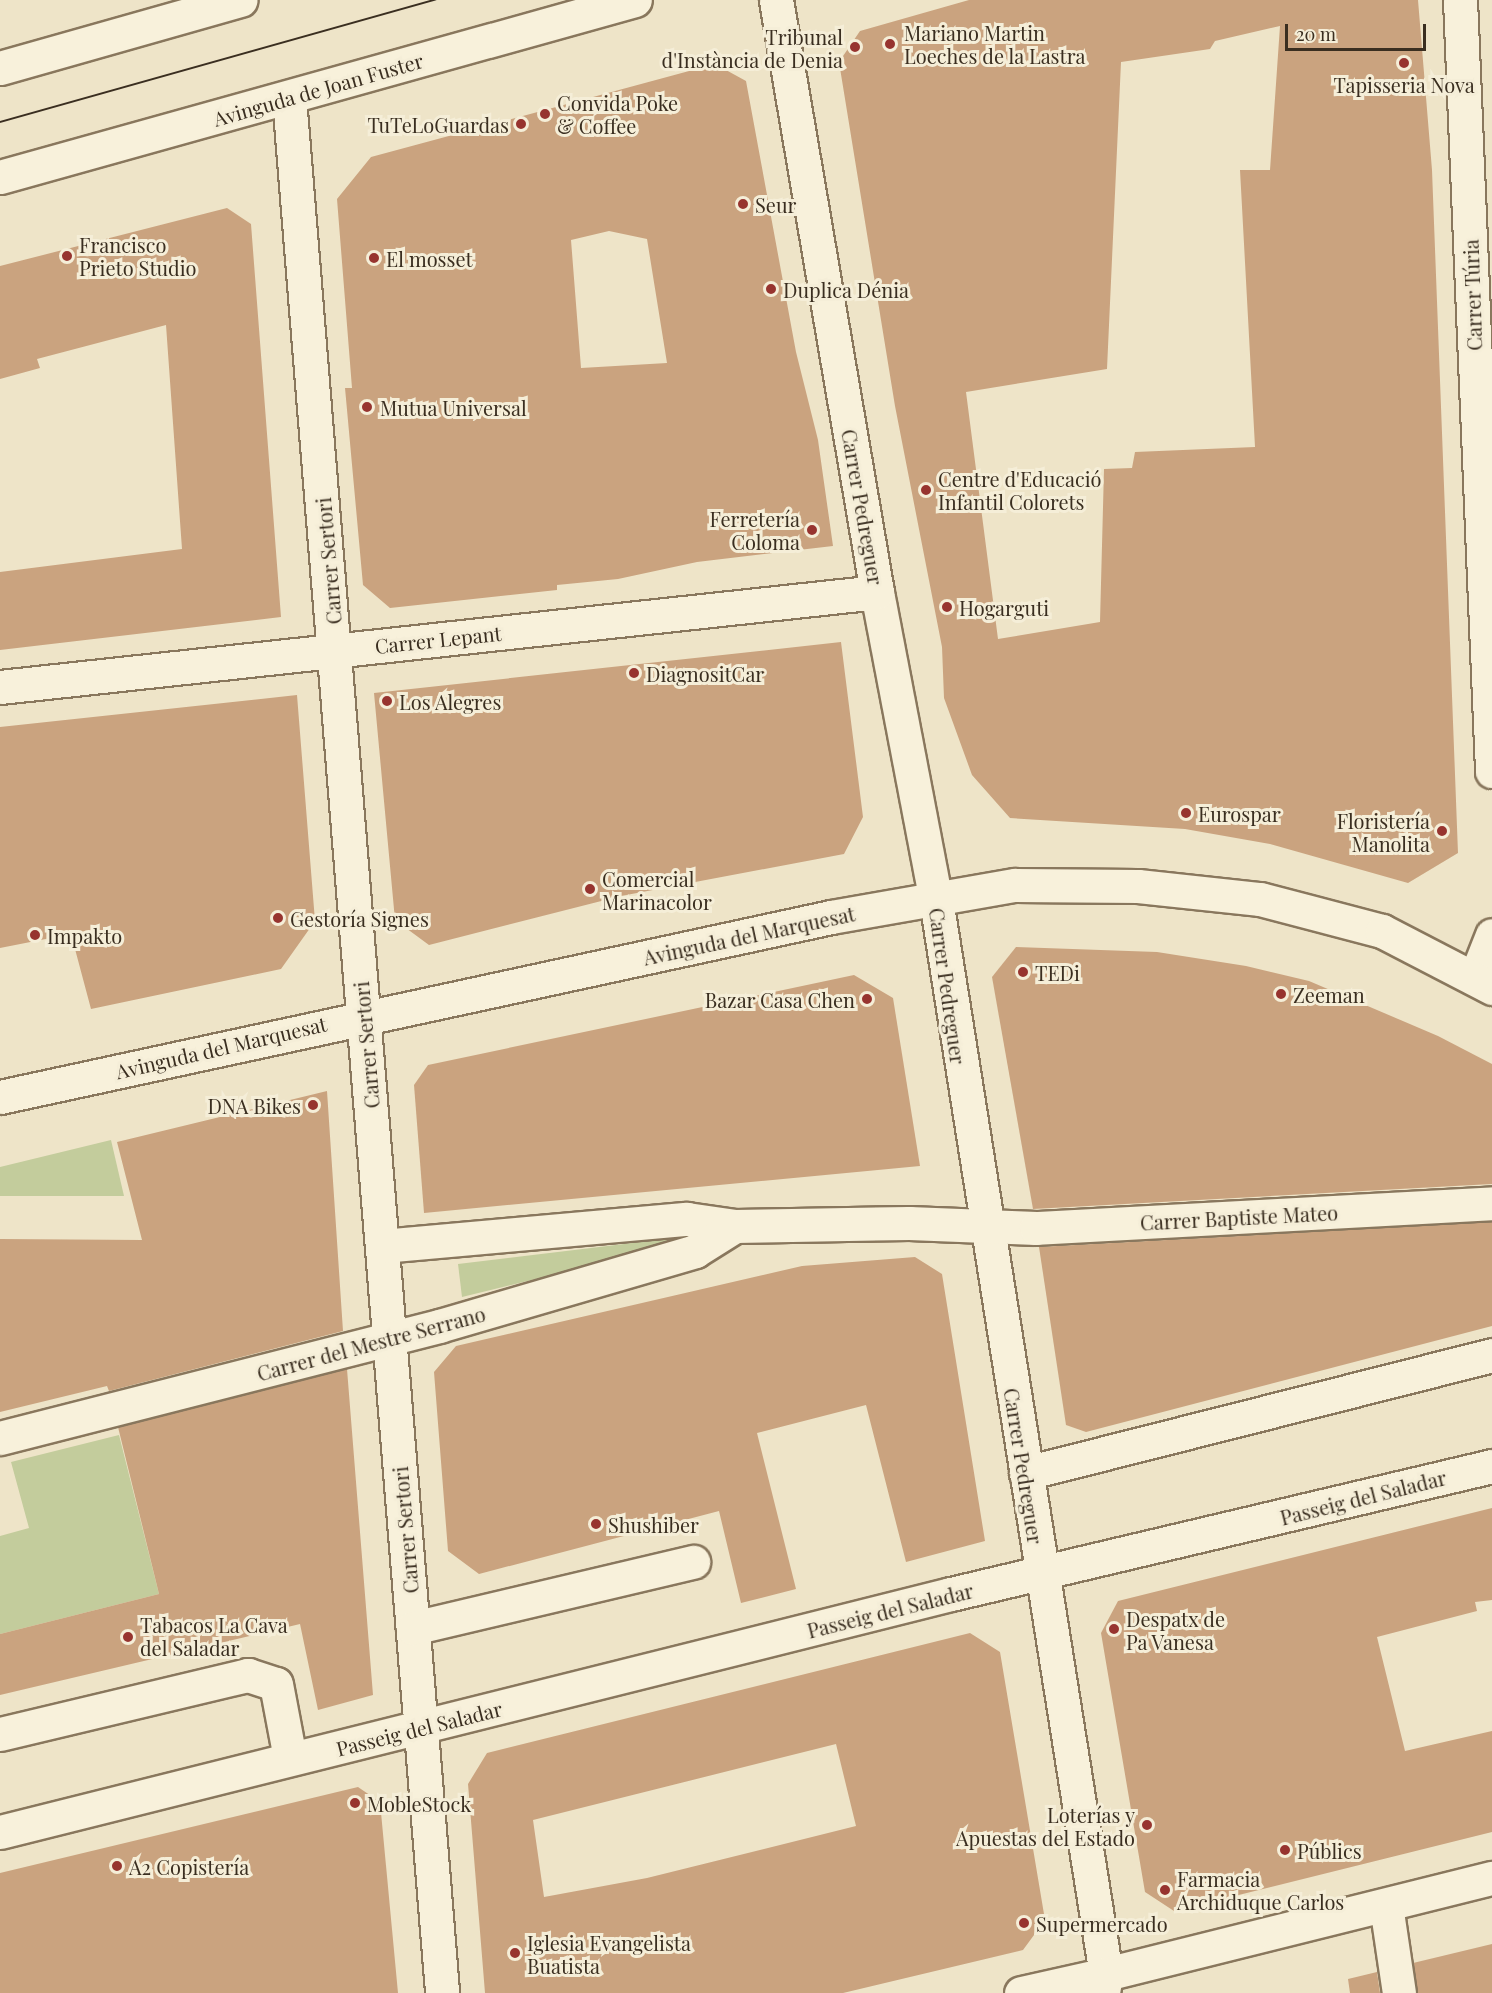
<!DOCTYPE html>
<html>
<head>
<meta charset="utf-8">
<style>
	body { margin:0 }
	#map { position:relative; width:1492px; height:1993px; overflow:hidden; background:#eee4c8; font-family:"Playfair Display",serif }
	div>[style] { position:absolute }
	[style*='--x'] { left:calc(var(--x)*1px); top:calc(var(--y)*1px); width:calc(var(--w)*1px); rotate:calc(var(--a)*1deg) }
	.green>* { inset:0; background:#c3cc9c }
	.building>* { inset:0; background:#caa37f }
	.roads { filter:drop-shadow(2px 0 #89775d) drop-shadow(-2px 0 #89775d) drop-shadow(0 2px #89775d) drop-shadow(0 -2px #89775d) }
	.minor>* { height:33px; margin:-16.5px; padding:0 16.5px; transform-origin:16.5px; border-radius:16.5px; background:#f8f1db }
	.tertiary>* { height:33px; margin:-16.5px; padding:0 16.5px; transform-origin:16.5px; border-radius:16.5px; background:#f8f1db }
	.secondary>* { height:33px; margin:-16.5px; padding:0 16.5px; transform-origin:16.5px; border-radius:16.5px; background:#f8f1db }
	.tram>* { height:1.5px; margin:-0.75px; padding:0 0.75px; transform-origin:0.75px; border-radius:0.75px; background:#3a2e20 }
	.dots>* { width:16px; height:16px; translate:-50% -50%; box-sizing:border-box; border:3px solid #f5eed8; border-radius:50% }
	span { translate:-50% -50%; white-space:nowrap; text-align:center; line-height:1.15; -webkit-text-stroke:6px #f5eed8; paint-order:stroke }
	.poi-label { font-size:20px; color:#3a2e20 }
	.left { translate:0 -50%; text-align:left }
	.right { translate:-100% -50%; text-align:right }
	.street-label { font-size:20px; color:#3a2e20 }
	.scale { position:absolute; left:1285px; top:24px; width:141px; height:27px; box-sizing:border-box; border:3px solid #3a2e20; border-top:0; padding-left:8px; font-size:18px; line-height:21px; white-space:nowrap; color:#3a2e20; -webkit-text-stroke:4px #f5eed8; paint-order:stroke }
</style>
</head>
<body>
<div id="map">
	<div class="green">
		<div style="clip-path:polygon(111px 1140px,124px 1196px,0 1196px,0 1167px)"></div>
		<div style="clip-path:polygon(682px 1237px,684px 1243px,462px 1297px,458px 1264px)"></div>
		<div style="clip-path:polygon(119px 1435px,159px 1594px,0 1634px,0 1536px,29px 1528px,11px 1462px)"></div>
	</div>
	<div class="building">
		<div style="clip-path:polygon(evenodd,969px 0,1418px 0,1432px 170px,1458px 853px,1408px 883px,1270px 844px,1185px 829px,1010px 818px,972px 775px,944px 698px,942px 647px,895px 406px,839px 62px,860px 31px,969px 0,1280px 26px,1270px 170px,1240px 170px,1255px 447px,1135px 452px,1132px 468px,1104px 469px,1100px 622px,998px 639px,966px 392px,1107px 369px,1121px 62px,1210px 49px,1215px 41px,1280px 26px)"></div>
		<div style="clip-path:polygon(evenodd,715px 64px,746px 81px,796px 352px,818px 440px,833px 546px,697px 562px,618px 579px,557px 585px,557px 590px,390px 608px,363px 585px,345px 388px,352px 388px,337px 199px,371px 157px,715px 64px,609px 231px,647px 239px,667px 363px,581px 368px,571px 240px,609px 231px)"></div>
		<div style="clip-path:polygon(227px 208px,251px 224px,281px 617px,0 650px,0 572px,182px 549px,166px 325px,37px 359px,40px 368px,0 379px,0 266px)"></div>
		<div style="clip-path:polygon(841px 642px,863px 817px,844px 854px,621px 896px,429px 945px,395px 920px,374px 693px)"></div>
		<div style="clip-path:polygon(297px 695px,315px 921px,281px 969px,91px 1009px,71px 934px,0 948px,0 727px)"></div>
		<div style="clip-path:polygon(1016px 947px,1157px 952px,1246px 966px,1309px 981px,1438px 1036px,1492px 1064px,1492px 1184px,1033px 1209px,992px 977px)"></div>
		<div style="clip-path:polygon(854px 975px,893px 998px,920px 1166px,424px 1213px,414px 1085px,428px 1065px)"></div>
		<div style="clip-path:polygon(327px 1091px,343px 1331px,109px 1391px,107px 1386px,0 1412px,0 1239px,142px 1240px,117px 1142px)"></div>
		<div style="clip-path:polygon(1492px 1222px,1492px 1326px,1086px 1432px,1066px 1425px,1039px 1247px)"></div>
		<div style="clip-path:polygon(915px 1257px,942px 1274px,985px 1541px,906px 1562px,866px 1405px,757px 1433px,796px 1589px,741px 1603px,719px 1511px,479px 1574px,448px 1551px,434px 1372px,456px 1346px,802px 1266px)"></div>
		<div style="clip-path:polygon(347px 1369px,373px 1695px,318px 1710px,300px 1624px,0 1695px,0 1634px,159px 1594px,118px 1427px)"></div>
		<div style="clip-path:polygon(1492px 1508px,1492px 1600px,1475px 1602px,1477px 1611px,1377px 1637px,1405px 1751px,1492px 1731px,1492px 1832px,1174px 1911px,1145px 1892px,1101px 1633px,1118px 1601px)"></div>
		<div style="clip-path:polygon(evenodd,970px 1633px,1000px 1652px,1045px 1920px,1023px 1950px,843px 1993px,485px 1993px,468px 1784px,487px 1753px,970px 1633px,836px 1744px,856px 1826px,647px 1878px,544px 1897px,533px 1820px,836px 1744px)"></div>
		<div style="clip-path:polygon(358px 1787px,380px 1802px,398px 1993px,0 1993px,0 1873px)"></div>
		<div style="clip-path:polygon(1492px 1944px,1492px 1993px,1417px 1993px,1413px 1963px)"></div>
		<div style="clip-path:polygon(1377px 1972px,1380px 1993px,1350px 1993px,1348px 1979px)"></div>
	</div>
	<div class="roads">
		<div class="minor">
			<div style="--x:776;--y:0;--w:601;--a:80.32"></div>
			<div style="--x:877;--y:592;--w:314;--a:79.2"></div>
			<div style="--x:936;--y:900;--w:1087;--a:81.01"></div>
			<div style="--x:1460;--y:0;--w:772;--a:87.62"></div>
			<div style="--x:289;--y:98;--w:1901;--a:85.38"></div>
			<div style="--x:0;--y:687;--w:882;--a:-6.18"></div>
			<div style="--x:1475;--y:978;--w:46;--a:-68.4"></div>
			<div style="--x:0;--y:1097;--w:850;--a:-12.22"></div>
			<div style="--x:831;--y:917;--w:187;--a:-9.9"></div>
			<div style="--x:1015;--y:885;--w:123;--a:0.5"></div>
			<div style="--x:1138;--y:886;--w:123;--a:6.1"></div>
			<div style="--x:1260;--y:899;--w:126;--a:14.7"></div>
			<div style="--x:1382;--y:931;--w:124;--a:27.4"></div>
			<div style="--x:382;--y:1246;--w:306;--a:-5.1"></div>
			<div style="--x:687;--y:1219;--w:49;--a:8.3"></div>
			<div style="--x:735;--y:1226;--w:174;--a:-1"></div>
			<div style="--x:909;--y:1223;--w:127;--a:2.3"></div>
			<div style="--x:1036;--y:1228;--w:457;--a:-3.1"></div>
			<div style="--x:0;--y:1438;--w:453;--a:-14.3"></div>
			<div style="--x:439;--y:1326;--w:267;--a:-16.3"></div>
			<div style="--x:695;--y:1251;--w:47;--a:-32"></div>
			<div style="--x:1026;--y:1473;--w:481;--a:-14.2"></div>
			<div style="--x:413;--y:1628;--w:288;--a:-13.3"></div>
			<div style="--x:0;--y:1734;--w:255;--a:-13.4"></div>
			<div style="--x:248;--y:1675;--w:29;--a:18"></div>
			<div style="--x:276;--y:1684;--w:75;--a:79.3"></div>
			<div style="--x:0;--y:1832;--w:980;--a:-14.05"></div>
			<div style="--x:951;--y:1594;--w:556;--a:-13.31"></div>
			<div style="--x:1386;--y:1905;--w:89;--a:81.6"></div>
		</div>
		<div class="tertiary">
			<div style="--x:1106;--y:1974;--w:398;--a:-14"></div>
		</div>
		<div class="secondary">
			<div style="--x:0;--y:68;--w:250;--a:-15.8"></div>
			<div style="--x:0;--y:177;--w:659;--a:-15.58"></div>
			<div style="--x:1021;--y:1993;--w:87;--a:-12.6"></div>
			<div style="--x:1106;--y:1974;--w:19;--a:99"></div>
		</div>
	</div>
	<div class="tram">
		<div style="--x:0;--y:122;--w:452;--a:-15.7"></div>
	</div>
	<div class="dots">
		<div style="left:890px;top:44px;background:#97342f"></div>
		<div style="left:855px;top:47px;background:#97342f"></div>
		<div style="left:1404px;top:63px;background:#97342f"></div>
		<div style="left:545px;top:114px;background:#97342f"></div>
		<div style="left:521px;top:124px;background:#97342f"></div>
		<div style="left:743px;top:204px;background:#97342f"></div>
		<div style="left:67px;top:256px;background:#97342f"></div>
		<div style="left:374px;top:258px;background:#97342f"></div>
		<div style="left:771px;top:289px;background:#97342f"></div>
		<div style="left:367px;top:407px;background:#97342f"></div>
		<div style="left:926px;top:490px;background:#97342f"></div>
		<div style="left:812px;top:530px;background:#97342f"></div>
		<div style="left:947px;top:607px;background:#97342f"></div>
		<div style="left:634px;top:673px;background:#97342f"></div>
		<div style="left:387px;top:701px;background:#97342f"></div>
		<div style="left:1186px;top:813px;background:#97342f"></div>
		<div style="left:1442px;top:831px;background:#97342f"></div>
		<div style="left:590px;top:889px;background:#97342f"></div>
		<div style="left:278px;top:918px;background:#97342f"></div>
		<div style="left:35px;top:935px;background:#97342f"></div>
		<div style="left:1023px;top:972px;background:#97342f"></div>
		<div style="left:1281px;top:994px;background:#97342f"></div>
		<div style="left:867px;top:999px;background:#97342f"></div>
		<div style="left:313px;top:1105px;background:#97342f"></div>
		<div style="left:596px;top:1524px;background:#97342f"></div>
		<div style="left:1114px;top:1629px;background:#97342f"></div>
		<div style="left:128px;top:1637px;background:#97342f"></div>
		<div style="left:355px;top:1803px;background:#97342f"></div>
		<div style="left:1147px;top:1825px;background:#97342f"></div>
		<div style="left:1285px;top:1850px;background:#97342f"></div>
		<div style="left:117px;top:1866px;background:#97342f"></div>
		<div style="left:1165px;top:1890px;background:#97342f"></div>
		<div style="left:1024px;top:1923px;background:#97342f"></div>
		<div style="left:515px;top:1953px;background:#97342f"></div>
	</div>
	<div class="poi-label">
		<span class="left" style="left:904px;top:44px">Mariano Martin<br>Loeches de la Lastra</span>
		<span class="right" style="left:843px;top:48px">Tribunal<br>d'Instància de Denia</span>
		<span style="left:1404px;top:84px">Tapisseria Nova</span>
		<span class="left" style="left:557px;top:114px">Convida Poke<br>&amp; Coffee</span>
		<span class="right" style="left:509px;top:124px">TuTeLoGuardas</span>
		<span class="left" style="left:755px;top:204px">Seur</span>
		<span class="left" style="left:79px;top:256px">Francisco<br>Prieto Studio</span>
		<span class="left" style="left:386px;top:258px">El mosset</span>
		<span class="left" style="left:783px;top:289px">Duplica Dénia</span>
		<span class="left" style="left:380px;top:407px">Mutua Universal</span>
		<span class="left" style="left:938px;top:490px">Centre d'Educació<br>Infantil Colorets</span>
		<span class="right" style="left:800px;top:530px">Ferretería<br>Coloma</span>
		<span class="left" style="left:959px;top:607px">Hogarguti</span>
		<span class="left" style="left:646px;top:673px">DiagnositCar</span>
		<span class="left" style="left:399px;top:701px">Los Alegres</span>
		<span class="left" style="left:1198px;top:813px">Eurospar</span>
		<span class="right" style="left:1430px;top:832px">Floristería<br>Manolita</span>
		<span class="left" style="left:602px;top:890px">Comercial<br>Marinacolor</span>
		<span class="left" style="left:290px;top:918px">Gestoría Signes</span>
		<span class="left" style="left:47px;top:935px">Impakto</span>
		<span class="left" style="left:1035px;top:972px">TEDi</span>
		<span class="left" style="left:1293px;top:994px">Zeeman</span>
		<span class="right" style="left:855px;top:999px">Bazar Casa Chen</span>
		<span class="right" style="left:301px;top:1105px">DNA Bikes</span>
		<span class="left" style="left:608px;top:1524px">Shushiber</span>
		<span class="left" style="left:1126px;top:1630px">Despatx de<br>Pa Vanesa</span>
		<span class="left" style="left:140px;top:1636px">Tabacos La Cava<br>del Saladar</span>
		<span class="left" style="left:367px;top:1803px">MobleStock</span>
		<span class="right" style="left:1135px;top:1826px">Loterías y<br>Apuestas del Estado</span>
		<span class="left" style="left:1297px;top:1850px">Públics</span>
		<span class="left" style="left:129px;top:1866px">A2 Copistería</span>
		<span class="left" style="left:1177px;top:1890px">Farmacia<br>Archiduque Carlos</span>
		<span class="left" style="left:1036px;top:1923px">Supermercado</span>
		<span class="left" style="left:527px;top:1954px">Iglesia Evangelista<br>Buatista</span>
	</div>
	<div class="street-label">
		<span style="left:318px;top:89px;rotate:-16deg">Avinguda de Joan Fuster</span>
		<span style="left:1472px;top:295px;rotate:-92deg">Carrer Túria</span>
		<span style="left:863px;top:507px;rotate:80deg">Carrer Pedreguer</span>
		<span style="left:328px;top:561px;rotate:-95deg">Carrer Sertori</span>
		<span style="left:438px;top:639px;rotate:-6deg">Carrer Lepant</span>
		<span style="left:749px;top:935px;rotate:-12deg">Avinguda del Marquesat</span>
		<span style="left:948px;top:986px;rotate:82deg">Carrer Pedreguer</span>
		<span style="left:366px;top:1045px;rotate:-95deg">Carrer Sertori</span>
		<span style="left:221px;top:1047px;rotate:-13deg">Avinguda del Marquesat</span>
		<span style="left:1239px;top:1217px;rotate:-3deg">Carrer Baptiste Mateo</span>
		<span style="left:371px;top:1343px;rotate:-15deg">Carrer del Mestre Serrano</span>
		<span style="left:1024px;top:1466px;rotate:81deg">Carrer Pedreguer</span>
		<span style="left:1363px;top:1497px;rotate:-14deg">Passeig del Saladar</span>
		<span style="left:405px;top:1530px;rotate:-95deg">Carrer Sertori</span>
		<span style="left:890px;top:1610px;rotate:-14deg">Passeig del Saladar</span>
		<span style="left:419px;top:1728px;rotate:-14deg">Passeig del Saladar</span>
	</div>
	<div class="scale">20 m</div>
</div>
</body>
</html>
